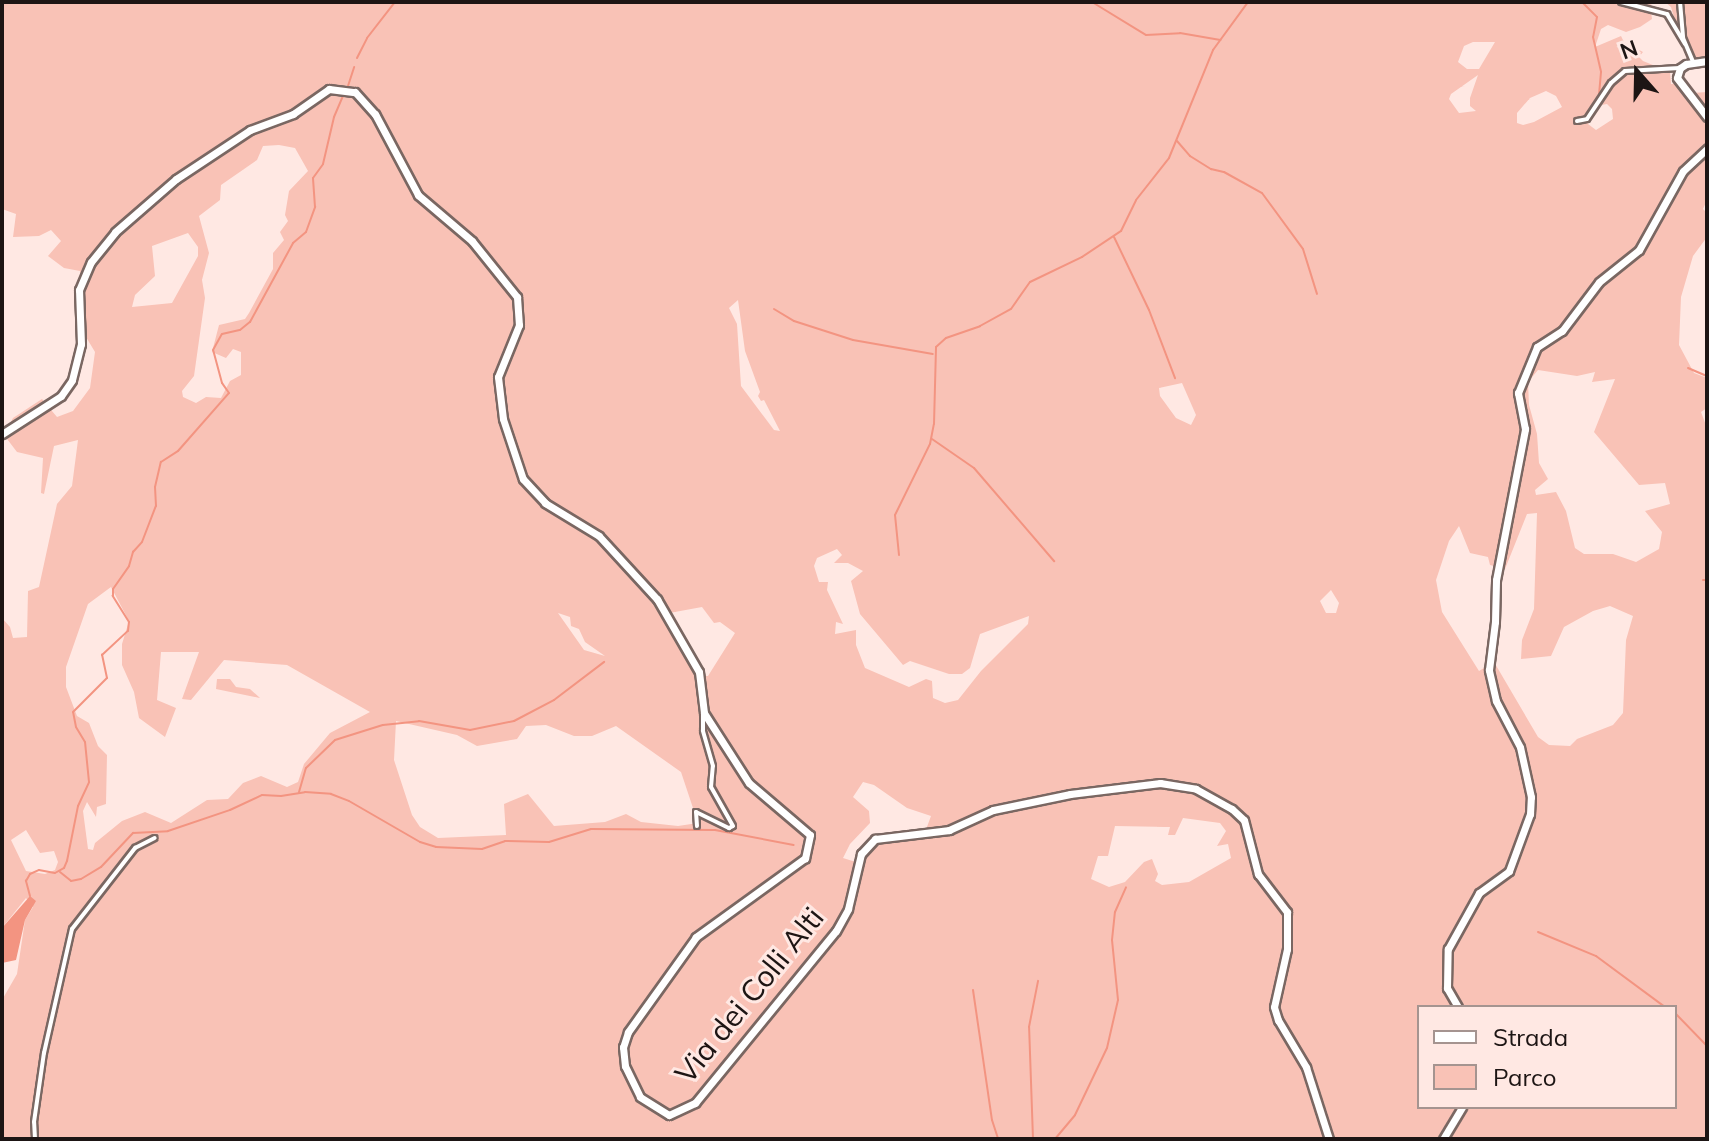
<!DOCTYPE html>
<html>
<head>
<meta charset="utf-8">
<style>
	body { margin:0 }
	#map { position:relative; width:1709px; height:1141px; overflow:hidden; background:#ffe8e3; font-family:Mulish,sans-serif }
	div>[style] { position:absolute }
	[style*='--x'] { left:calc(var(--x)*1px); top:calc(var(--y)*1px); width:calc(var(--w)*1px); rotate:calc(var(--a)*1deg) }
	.green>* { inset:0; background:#f9c2b6 }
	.water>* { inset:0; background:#f39481 }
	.stream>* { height:2px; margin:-1px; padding:0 1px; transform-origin:1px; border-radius:1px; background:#f39481 }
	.roads { filter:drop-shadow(2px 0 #7a6762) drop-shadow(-2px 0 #7a6762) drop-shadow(0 2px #7a6762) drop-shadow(0 -2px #7a6762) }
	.street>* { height:4px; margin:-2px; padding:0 2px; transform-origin:2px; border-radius:2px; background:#fff }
	.secondary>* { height:7px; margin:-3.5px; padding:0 3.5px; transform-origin:3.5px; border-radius:3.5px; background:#fff }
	span { translate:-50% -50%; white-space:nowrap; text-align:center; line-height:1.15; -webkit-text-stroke:6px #ffe8e3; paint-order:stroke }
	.street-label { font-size:30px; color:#1d1514 }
	.frame { position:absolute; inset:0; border:4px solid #1d1514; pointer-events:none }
	.legend { position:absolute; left:1417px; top:1005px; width:260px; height:104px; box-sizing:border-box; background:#ffe8e3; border:2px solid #a59490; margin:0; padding:10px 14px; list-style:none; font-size:24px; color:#1d1514 }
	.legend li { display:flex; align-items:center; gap:16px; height:40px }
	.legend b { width:40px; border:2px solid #a59490 }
	.north { position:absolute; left:1597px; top:32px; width:80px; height:80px; -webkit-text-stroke:6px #ffe8e3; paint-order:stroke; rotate:340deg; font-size:22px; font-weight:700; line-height:32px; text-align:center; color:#1d1514 }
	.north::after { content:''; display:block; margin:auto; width:28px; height:36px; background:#1d1514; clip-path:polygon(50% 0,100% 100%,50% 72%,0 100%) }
</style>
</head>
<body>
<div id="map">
	<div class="green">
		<div style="clip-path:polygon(evenodd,2px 2px,1656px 2px,1650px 5px,1652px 19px,1640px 27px,1626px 32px,1608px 25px,1601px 29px,1595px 47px,1621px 36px,1624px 42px,1643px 52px,1639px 57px,1643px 61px,1670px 72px,1671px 84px,1681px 83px,1692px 93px,1707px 92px,1707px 200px,1703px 209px,1707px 213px,1707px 237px,1693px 256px,1681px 297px,1679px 345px,1694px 373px,1707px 378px,1707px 408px,1701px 412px,1707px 428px,1707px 1139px,2px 1139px,2px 1000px,17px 974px,25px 920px,33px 907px,26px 898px,2px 928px,2px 618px,10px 627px,13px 638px,27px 637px,28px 591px,39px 587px,57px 504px,72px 486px,78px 440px,54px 446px,44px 494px,41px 493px,43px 458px,17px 452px,4px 435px,13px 418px,42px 399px,57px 417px,73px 411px,90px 388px,95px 352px,86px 337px,80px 271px,64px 268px,48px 256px,61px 241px,51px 230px,39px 236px,13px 237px,16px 214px,2px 209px,2px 2px,1473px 42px,1495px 42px,1479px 69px,1467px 69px,1458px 62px,1464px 46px,1473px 42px,2px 2px,1478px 75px,1470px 98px,1470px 106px,1476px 111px,1459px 113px,1449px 99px,1451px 94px,1478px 75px,2px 2px,1546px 91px,1556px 96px,1562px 107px,1534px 122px,1523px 125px,1517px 123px,1517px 113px,1530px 98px,1546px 91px,2px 2px,1607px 104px,1612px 109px,1613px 119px,1596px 130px,1588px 124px,1601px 105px,1607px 104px,2px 2px,279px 145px,295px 148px,308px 171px,289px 191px,285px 215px,288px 221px,280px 232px,284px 240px,273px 253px,273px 269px,249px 313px,245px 319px,219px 325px,212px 352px,226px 358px,233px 349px,241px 352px,241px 375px,230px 381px,221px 398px,206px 397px,196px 403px,183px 397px,182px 391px,194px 376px,205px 298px,202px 280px,209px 253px,199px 216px,220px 200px,221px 185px,257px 160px,263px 146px,279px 145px,2px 2px,188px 233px,198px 247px,198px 256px,172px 303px,132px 307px,135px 295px,155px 276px,152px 246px,188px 233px,2px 2px,738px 300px,745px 351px,760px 392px,758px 396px,761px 401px,764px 400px,780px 431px,774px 430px,741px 386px,737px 324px,729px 308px,738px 300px,2px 2px,1538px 370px,1577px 376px,1595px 372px,1592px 382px,1615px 379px,1594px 432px,1639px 485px,1665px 483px,1670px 504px,1645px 511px,1662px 532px,1659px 549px,1636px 562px,1613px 554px,1584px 554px,1575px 548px,1566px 511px,1556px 492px,1536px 495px,1535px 490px,1548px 479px,1539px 463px,1537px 434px,1529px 405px,1528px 382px,1538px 370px,2px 2px,1182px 383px,1196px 415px,1191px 425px,1176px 418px,1160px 396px,1159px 388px,1182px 383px,2px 2px,1537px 513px,1534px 609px,1522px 640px,1521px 659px,1551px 656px,1564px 627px,1593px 611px,1610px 606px,1633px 616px,1626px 640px,1623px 713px,1613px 725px,1577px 739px,1570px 746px,1549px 745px,1538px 737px,1494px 662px,1479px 671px,1442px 612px,1436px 580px,1449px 541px,1459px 526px,1470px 553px,1488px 557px,1490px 565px,1505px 569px,1527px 514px,1537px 513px,2px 2px,837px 549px,842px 555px,834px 563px,848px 563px,863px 571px,851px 581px,860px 614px,903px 665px,910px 661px,949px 674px,962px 674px,970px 668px,980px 634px,1029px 616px,1028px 624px,981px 671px,958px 700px,945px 703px,933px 698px,932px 681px,926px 679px,909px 687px,865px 668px,856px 645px,856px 630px,835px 634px,836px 622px,843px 624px,827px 590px,828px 582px,819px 582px,814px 566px,817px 558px,837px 549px,2px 2px,111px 587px,129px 621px,122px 644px,122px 665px,134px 692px,139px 718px,165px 737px,176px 708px,157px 700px,161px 652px,199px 652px,182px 699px,191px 700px,224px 660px,287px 665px,370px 712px,330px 733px,304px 764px,298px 782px,287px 787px,261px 776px,243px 783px,228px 799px,207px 800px,171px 823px,145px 812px,122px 821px,95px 843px,93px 850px,88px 849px,83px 811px,87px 802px,96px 817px,97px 807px,106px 804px,107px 755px,98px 746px,89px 723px,77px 716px,66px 687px,66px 667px,88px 604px,111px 587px,2px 2px,1331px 590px,1339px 603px,1336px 613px,1326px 613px,1320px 601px,1331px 590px,2px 2px,702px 607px,714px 623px,720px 622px,735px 633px,708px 676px,696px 676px,664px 614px,702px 607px,2px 2px,558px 613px,570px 617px,571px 626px,579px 629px,585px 642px,605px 656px,584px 650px,558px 613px,2px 2px,396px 721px,457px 735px,477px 746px,517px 739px,526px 726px,546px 725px,574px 736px,592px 736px,616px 726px,681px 772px,698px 823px,678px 826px,641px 822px,626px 814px,605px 822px,554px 826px,528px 794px,504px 804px,506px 835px,438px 838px,420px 827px,412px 815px,394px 760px,396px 721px,2px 2px,863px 782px,874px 785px,907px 808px,931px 816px,924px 835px,881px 840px,870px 845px,862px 864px,843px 858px,850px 844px,870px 823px,869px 811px,853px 797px,863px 782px,2px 2px,1183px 818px,1220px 823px,1226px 831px,1217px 846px,1228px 844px,1231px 858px,1189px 882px,1162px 885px,1155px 881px,1158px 874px,1152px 859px,1144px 862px,1125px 882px,1109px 887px,1091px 879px,1098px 856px,1108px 856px,1115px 826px,1170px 827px,1168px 835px,1175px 835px,1183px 818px,2px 2px,26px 830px,40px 853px,54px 851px,58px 862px,55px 870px,45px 874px,26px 871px,11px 840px,26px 830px,2px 2px,1419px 1007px,1675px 1007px,1675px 1107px,1419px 1107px,1419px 1007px)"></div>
		<div style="clip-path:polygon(1665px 2px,1707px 2px,1707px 59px,1694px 60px,1683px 31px,1678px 31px,1671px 7px)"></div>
		<div style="clip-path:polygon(217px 679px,230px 679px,236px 687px,250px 689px,260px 698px,216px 689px)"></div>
	</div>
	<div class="water">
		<div style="clip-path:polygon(30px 896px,36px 901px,25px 920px,16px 960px,2px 963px,2px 928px)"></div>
	</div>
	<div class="stream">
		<div style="--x:1092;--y:2;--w:63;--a:31.4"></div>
		<div style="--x:1146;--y:35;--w:34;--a:-3"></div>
		<div style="--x:1180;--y:33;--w:41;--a:9.9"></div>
		<div style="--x:1582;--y:2;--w:21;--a:45"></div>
		<div style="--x:1597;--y:17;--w:20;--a:101"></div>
		<div style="--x:1593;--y:37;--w:36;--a:77"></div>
		<div style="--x:1601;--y:72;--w:23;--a:95"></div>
		<div style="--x:357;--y:58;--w:22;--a:-63"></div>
		<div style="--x:367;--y:38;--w:46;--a:-52.1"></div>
		<div style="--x:348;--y:86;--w:20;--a:-72"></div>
		<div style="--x:1177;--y:141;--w:20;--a:49"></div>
		<div style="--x:1190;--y:156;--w:25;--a:32"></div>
		<div style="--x:1211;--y:169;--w:13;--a:13"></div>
		<div style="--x:1224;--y:172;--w:43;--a:28.9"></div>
		<div style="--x:1262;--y:193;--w:69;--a:53.8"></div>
		<div style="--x:1303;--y:249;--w:47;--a:72.7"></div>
		<div style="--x:1114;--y:237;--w:81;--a:64.4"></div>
		<div style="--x:1149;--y:310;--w:73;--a:69.1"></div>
		<div style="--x:774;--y:309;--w:23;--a:31"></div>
		<div style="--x:794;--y:321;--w:62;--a:17.9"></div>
		<div style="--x:853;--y:340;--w:81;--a:9.9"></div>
		<div style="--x:1688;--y:368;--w:21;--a:23"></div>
		<div style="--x:932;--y:439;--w:51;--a:34.6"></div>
		<div style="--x:974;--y:468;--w:123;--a:49.3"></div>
		<div style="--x:899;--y:555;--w:40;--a:-95.7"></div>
		<div style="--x:895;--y:515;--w:79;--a:-63.8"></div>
		<div style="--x:930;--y:444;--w:20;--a:-79"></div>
		<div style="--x:934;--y:424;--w:77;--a:-88.5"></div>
		<div style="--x:936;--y:347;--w:13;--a:-42"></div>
		<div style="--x:946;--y:338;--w:36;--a:-19"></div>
		<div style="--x:980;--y:326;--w:35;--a:-29"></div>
		<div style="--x:1011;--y:309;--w:33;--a:-55"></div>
		<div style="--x:1030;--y:282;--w:58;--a:-25.7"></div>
		<div style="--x:1082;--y:257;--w:47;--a:-33.7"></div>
		<div style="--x:1121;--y:231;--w:34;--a:-64"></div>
		<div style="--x:1136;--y:200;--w:53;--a:-51.8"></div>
		<div style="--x:1169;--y:158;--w:117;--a:-67.8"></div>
		<div style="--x:1213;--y:50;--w:59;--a:-53.9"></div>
		<div style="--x:1703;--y:580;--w:4;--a:0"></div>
		<div style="--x:299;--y:792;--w:25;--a:-74"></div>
		<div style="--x:306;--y:768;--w:40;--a:-44"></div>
		<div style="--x:335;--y:740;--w:50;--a:-17.4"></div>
		<div style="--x:383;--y:725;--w:36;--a:-6"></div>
		<div style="--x:419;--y:721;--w:52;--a:10"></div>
		<div style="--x:470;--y:730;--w:45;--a:-11.6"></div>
		<div style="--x:514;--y:721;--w:45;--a:-27.7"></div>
		<div style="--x:554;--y:700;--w:63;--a:-37.2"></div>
		<div style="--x:60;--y:872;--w:14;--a:39"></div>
		<div style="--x:71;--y:881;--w:10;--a:-11"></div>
		<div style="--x:81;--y:879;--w:23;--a:-31"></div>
		<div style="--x:101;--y:867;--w:47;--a:-46.7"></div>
		<div style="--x:133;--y:833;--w:35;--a:-3"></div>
		<div style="--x:168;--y:831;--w:65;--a:-18.7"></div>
		<div style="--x:230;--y:810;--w:35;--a:-25"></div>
		<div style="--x:262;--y:795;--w:19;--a:3"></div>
		<div style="--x:281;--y:796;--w:24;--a:-9"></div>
		<div style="--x:305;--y:792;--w:26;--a:4"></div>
		<div style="--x:331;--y:794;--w:19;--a:21"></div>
		<div style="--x:349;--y:801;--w:82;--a:30"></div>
		<div style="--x:420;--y:842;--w:17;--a:17"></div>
		<div style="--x:436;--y:847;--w:46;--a:2.5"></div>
		<div style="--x:482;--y:849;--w:24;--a:-19"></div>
		<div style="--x:505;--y:841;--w:44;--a:1.3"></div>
		<div style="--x:549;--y:842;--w:44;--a:-17.2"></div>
		<div style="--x:591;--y:829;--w:124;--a:0.5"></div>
		<div style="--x:715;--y:830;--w:80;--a:10.8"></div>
		<div style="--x:30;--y:896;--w:16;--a:-105"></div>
		<div style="--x:26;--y:881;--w:8;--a:-60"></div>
		<div style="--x:30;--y:874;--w:10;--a:-24"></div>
		<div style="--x:39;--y:870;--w:16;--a:11"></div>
		<div style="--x:55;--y:873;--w:10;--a:-29"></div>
		<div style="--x:64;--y:868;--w:8;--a:-67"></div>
		<div style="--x:67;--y:861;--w:56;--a:-78.7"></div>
		<div style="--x:78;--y:806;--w:26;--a:-65"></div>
		<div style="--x:89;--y:782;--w:40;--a:-95.7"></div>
		<div style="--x:85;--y:742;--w:17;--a:-121"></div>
		<div style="--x:76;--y:727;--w:15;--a:-101"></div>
		<div style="--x:73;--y:712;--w:48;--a:-45"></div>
		<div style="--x:107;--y:678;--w:24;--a:-102"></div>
		<div style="--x:102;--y:655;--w:35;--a:-43"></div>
		<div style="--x:128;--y:631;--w:9;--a:-84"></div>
		<div style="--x:129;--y:622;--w:31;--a:-122"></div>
		<div style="--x:113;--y:596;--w:7;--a:-90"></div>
		<div style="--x:113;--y:589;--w:28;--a:-55"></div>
		<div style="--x:129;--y:566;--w:15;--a:-74"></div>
		<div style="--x:133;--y:552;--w:13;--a:-48"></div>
		<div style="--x:142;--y:542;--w:39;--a:-69"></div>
		<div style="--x:156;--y:506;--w:19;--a:-93"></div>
		<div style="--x:155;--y:487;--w:26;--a:-77"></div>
		<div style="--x:161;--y:462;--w:20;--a:-33"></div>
		<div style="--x:178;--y:451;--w:77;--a:-48.7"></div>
		<div style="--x:229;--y:393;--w:12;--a:-125"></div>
		<div style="--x:222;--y:383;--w:34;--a:-105"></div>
		<div style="--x:213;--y:350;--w:18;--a:-61"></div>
		<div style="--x:222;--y:334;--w:18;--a:-13"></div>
		<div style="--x:240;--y:330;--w:13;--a:-39"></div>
		<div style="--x:250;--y:322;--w:90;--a:-61.4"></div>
		<div style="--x:293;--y:243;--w:17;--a:-40"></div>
		<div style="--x:306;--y:232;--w:27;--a:-70"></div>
		<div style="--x:315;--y:207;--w:29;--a:-94"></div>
		<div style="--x:313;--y:178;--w:17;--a:-54"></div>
		<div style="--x:323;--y:164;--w:48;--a:-76.8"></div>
		<div style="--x:334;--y:117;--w:26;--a:-67"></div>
		<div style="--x:1538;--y:932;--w:63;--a:22.5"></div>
		<div style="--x:1596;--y:956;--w:86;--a:36.5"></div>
		<div style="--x:973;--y:990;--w:131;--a:81.7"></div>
		<div style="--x:992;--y:1120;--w:20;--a:72"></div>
		<div style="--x:1675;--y:1013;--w:46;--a:45.9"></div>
		<div style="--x:1033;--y:1139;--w:112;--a:-92"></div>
		<div style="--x:1029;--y:1027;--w:47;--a:-78.9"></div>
		<div style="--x:1055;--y:1139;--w:31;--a:-50"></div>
		<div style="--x:1075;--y:1115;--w:74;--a:-64.5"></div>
		<div style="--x:1107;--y:1048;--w:49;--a:-77.1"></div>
		<div style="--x:1118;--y:1000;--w:60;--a:-95.7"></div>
		<div style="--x:1112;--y:940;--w:28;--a:-84"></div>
		<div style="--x:1115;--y:912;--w:27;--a:-66"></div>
	</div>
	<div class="roads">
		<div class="street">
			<div style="--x:1621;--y:2;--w:48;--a:14.6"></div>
			<div style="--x:1667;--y:14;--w:35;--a:59"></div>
			<div style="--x:1680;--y:2;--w:36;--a:85"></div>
			<div style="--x:1683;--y:38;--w:26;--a:67"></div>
			<div style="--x:1577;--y:121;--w:10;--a:-11"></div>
			<div style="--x:1587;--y:119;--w:43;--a:-56.3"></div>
			<div style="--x:1611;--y:83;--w:18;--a:-41"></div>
			<div style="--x:1625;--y:71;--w:55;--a:-3.1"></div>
			<div style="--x:697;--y:826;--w:14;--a:-94"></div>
			<div style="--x:696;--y:812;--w:37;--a:26"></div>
			<div style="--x:729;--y:828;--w:4;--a:-27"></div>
			<div style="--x:733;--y:826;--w:45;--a:-119.4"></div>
			<div style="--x:711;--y:787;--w:21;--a:-85"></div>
			<div style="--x:713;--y:766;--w:37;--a:-106"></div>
			<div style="--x:703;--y:730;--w:15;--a:-90"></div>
			<div style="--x:35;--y:1139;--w:17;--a:-93"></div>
			<div style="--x:34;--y:1122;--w:70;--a:-81.8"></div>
			<div style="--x:44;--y:1053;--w:127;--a:-77.3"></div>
			<div style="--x:72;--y:929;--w:103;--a:-52.1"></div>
			<div style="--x:135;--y:848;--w:22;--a:-27"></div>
		</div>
		<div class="secondary">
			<div style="--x:1707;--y:61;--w:21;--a:172"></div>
			<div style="--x:1686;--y:64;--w:7;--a:146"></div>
			<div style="--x:1680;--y:68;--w:10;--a:107"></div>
			<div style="--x:1677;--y:78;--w:49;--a:52.4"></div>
			<div style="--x:2;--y:434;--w:70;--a:-32.8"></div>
			<div style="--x:61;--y:396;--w:19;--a:-55"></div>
			<div style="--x:72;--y:380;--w:37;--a:-76"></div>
			<div style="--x:81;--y:344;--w:54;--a:-92.1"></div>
			<div style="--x:79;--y:290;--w:30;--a:-67"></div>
			<div style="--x:91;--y:262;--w:38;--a:-51"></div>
			<div style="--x:115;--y:232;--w:81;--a:-41"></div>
			<div style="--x:176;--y:179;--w:89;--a:-33.5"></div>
			<div style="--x:250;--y:130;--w:46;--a:-20.4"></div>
			<div style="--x:293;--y:114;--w:44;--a:-34.8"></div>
			<div style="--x:329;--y:89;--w:26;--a:7"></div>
			<div style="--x:355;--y:92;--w:30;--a:48"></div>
			<div style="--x:375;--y:114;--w:92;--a:62"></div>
			<div style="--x:418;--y:195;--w:71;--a:40.4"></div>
			<div style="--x:472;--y:241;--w:72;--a:51.2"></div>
			<div style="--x:517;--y:297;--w:28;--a:86"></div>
			<div style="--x:519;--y:325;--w:56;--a:112"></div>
			<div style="--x:498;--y:377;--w:42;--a:83.2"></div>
			<div style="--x:503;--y:419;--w:63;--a:71.6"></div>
			<div style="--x:523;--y:479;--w:33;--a:47"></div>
			<div style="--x:545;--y:503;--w:63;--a:31.4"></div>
			<div style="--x:599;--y:536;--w:86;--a:47.4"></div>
			<div style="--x:657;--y:599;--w:84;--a:60.1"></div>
			<div style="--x:699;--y:672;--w:41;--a:83"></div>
			<div style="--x:704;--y:713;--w:83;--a:57.3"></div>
			<div style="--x:749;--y:783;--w:80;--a:40.4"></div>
			<div style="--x:810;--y:835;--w:24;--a:102"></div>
			<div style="--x:805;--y:858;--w:135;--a:144.1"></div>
			<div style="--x:696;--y:937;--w:117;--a:125.6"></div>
			<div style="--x:628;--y:1032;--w:16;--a:108"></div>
			<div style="--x:623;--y:1047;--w:19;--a:84"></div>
			<div style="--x:625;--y:1066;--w:34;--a:64"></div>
			<div style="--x:640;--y:1097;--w:34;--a:32"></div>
			<div style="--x:669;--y:1115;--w:29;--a:-25"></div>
			<div style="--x:695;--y:1103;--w:222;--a:-50.7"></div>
			<div style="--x:836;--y:931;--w:25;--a:-61"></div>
			<div style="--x:848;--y:909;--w:57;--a:-76.7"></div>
			<div style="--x:861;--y:854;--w:21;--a:-47"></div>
			<div style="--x:875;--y:839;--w:75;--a:-6.9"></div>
			<div style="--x:949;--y:830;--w:48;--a:-24.4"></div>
			<div style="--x:993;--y:810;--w:79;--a:-11.7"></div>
			<div style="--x:1070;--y:794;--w:91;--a:-7"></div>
			<div style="--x:1160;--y:783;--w:36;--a:9"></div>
			<div style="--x:1196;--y:789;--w:41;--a:29.1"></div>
			<div style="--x:1232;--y:809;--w:16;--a:43"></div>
			<div style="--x:1244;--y:820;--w:56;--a:75.5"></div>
			<div style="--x:1258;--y:874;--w:48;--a:52.7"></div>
			<div style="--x:1287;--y:912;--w:37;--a:90"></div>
			<div style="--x:1287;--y:949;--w:59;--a:102.6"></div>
			<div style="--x:1274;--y:1007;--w:14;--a:73"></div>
			<div style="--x:1278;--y:1020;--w:55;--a:59.2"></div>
			<div style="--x:1306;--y:1067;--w:76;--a:72.3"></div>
			<div style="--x:1458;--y:1007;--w:22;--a:-120"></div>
			<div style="--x:1447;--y:988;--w:39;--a:-89"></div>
			<div style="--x:1448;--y:949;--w:64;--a:-61"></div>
			<div style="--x:1479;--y:893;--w:37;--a:-36"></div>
			<div style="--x:1509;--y:871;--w:61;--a:-69.8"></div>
			<div style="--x:1530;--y:814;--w:17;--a:-87"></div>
			<div style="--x:1531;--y:797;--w:51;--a:-102.4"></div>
			<div style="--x:1520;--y:747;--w:52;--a:-117.6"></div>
			<div style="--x:1496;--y:701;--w:32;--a:-103"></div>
			<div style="--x:1489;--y:670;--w:48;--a:-82.9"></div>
			<div style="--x:1495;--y:622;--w:42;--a:-88.6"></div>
			<div style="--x:1496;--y:580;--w:154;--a:-79.1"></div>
			<div style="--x:1525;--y:429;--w:37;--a:-101"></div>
			<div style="--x:1518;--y:393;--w:50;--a:-67.6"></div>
			<div style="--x:1537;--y:347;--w:30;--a:-33"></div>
			<div style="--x:1562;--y:331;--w:61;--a:-52.9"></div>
			<div style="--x:1599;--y:282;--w:51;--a:-38.7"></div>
			<div style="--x:1639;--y:250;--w:90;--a:-60.9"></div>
			<div style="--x:1683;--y:171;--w:33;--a:-43"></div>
			<div style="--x:1443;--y:1139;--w:37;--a:-59"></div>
		</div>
	</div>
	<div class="street-label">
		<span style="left:749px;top:995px;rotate:-51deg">Via dei Colli Alti</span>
	</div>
	<div class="frame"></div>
	<ul class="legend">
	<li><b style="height:10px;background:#fff"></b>Strada</li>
	<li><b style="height:22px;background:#f9c2b6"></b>Parco</li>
	</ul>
	<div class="north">N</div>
</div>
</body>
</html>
